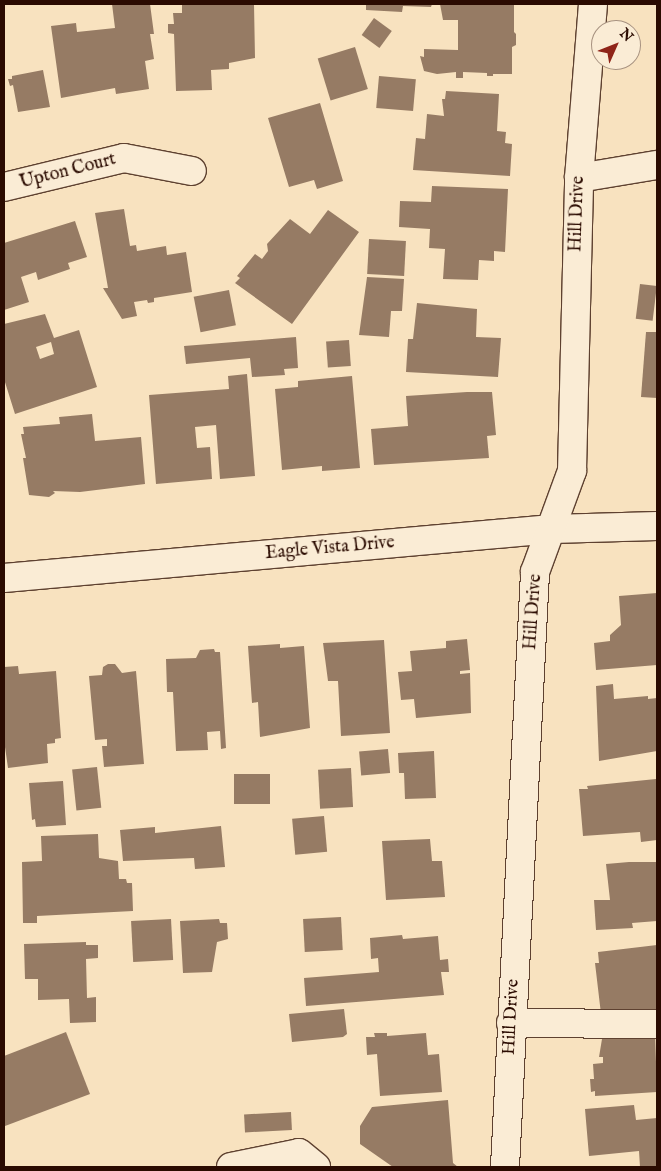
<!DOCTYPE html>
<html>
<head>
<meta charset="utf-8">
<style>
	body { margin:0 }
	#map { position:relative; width:661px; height:1171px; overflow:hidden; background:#f8e2bf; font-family:"IM FELL English",serif }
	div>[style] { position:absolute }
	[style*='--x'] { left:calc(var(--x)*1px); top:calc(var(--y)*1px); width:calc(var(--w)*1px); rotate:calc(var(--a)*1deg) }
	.building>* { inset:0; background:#967b64; transform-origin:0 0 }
	.roads { filter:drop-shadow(1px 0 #5e4130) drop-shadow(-1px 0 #5e4130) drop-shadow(0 1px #5e4130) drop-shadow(0 -1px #5e4130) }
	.minor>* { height:28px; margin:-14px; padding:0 14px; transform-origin:14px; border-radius:14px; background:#faecd5 }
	span { translate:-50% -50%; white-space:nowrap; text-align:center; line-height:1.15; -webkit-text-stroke:4px #faecd5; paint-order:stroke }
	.street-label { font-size:18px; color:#2b0b01 }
	.frame { position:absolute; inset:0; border:5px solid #2b0b01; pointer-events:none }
	.north { position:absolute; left:591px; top:20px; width:50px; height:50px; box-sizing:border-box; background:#faecd5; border:1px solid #a79280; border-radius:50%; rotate:46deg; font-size:14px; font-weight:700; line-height:20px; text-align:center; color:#2b0b01 }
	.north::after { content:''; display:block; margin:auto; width:18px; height:22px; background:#8f2418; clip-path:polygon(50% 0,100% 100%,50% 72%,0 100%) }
</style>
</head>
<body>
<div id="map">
	<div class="building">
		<div style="clip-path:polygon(112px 4px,150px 4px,154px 34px,150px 34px,154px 59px,145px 61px,149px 89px,116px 94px,115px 88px,61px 98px,51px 26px,76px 23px,77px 32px,115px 28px)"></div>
		<div style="clip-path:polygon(254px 4px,255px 58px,229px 63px,229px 69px,211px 70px,212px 90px,176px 91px,174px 34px,168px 33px,168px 24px,174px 24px,173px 13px,182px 13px,182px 5px)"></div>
		<div style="clip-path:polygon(366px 4px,432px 4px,431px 7px,403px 6px,402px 12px,366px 10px)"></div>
		<div style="clip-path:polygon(440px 4px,514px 4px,514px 32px,516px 34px,516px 45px,512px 47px,512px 74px,493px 74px,493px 76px,487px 76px,487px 73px,463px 72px,463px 78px,456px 78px,456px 72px,437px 74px,424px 71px,420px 56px,424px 57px,424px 49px,458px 50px,458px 20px,443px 20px)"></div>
		<div style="left:374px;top:18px;width:22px;height:21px;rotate:36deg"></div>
		<div style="left:355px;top:47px;width:44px;height:39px;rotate:73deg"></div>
		<div style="clip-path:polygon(43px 70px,50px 107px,18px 112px,13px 85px,10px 86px,8px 79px,12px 79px,12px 76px)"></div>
		<div style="left:379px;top:76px;width:37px;height:32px;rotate:5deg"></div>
		<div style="clip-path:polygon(446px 91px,499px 94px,497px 131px,506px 132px,505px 143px,512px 144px,510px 176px,413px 170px,416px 138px,425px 139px,427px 114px,444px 116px,442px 99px,445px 99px)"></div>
		<div style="clip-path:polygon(320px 103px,343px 181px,317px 189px,314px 180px,289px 187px,268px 118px)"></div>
		<div style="clip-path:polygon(432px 186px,508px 189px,505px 252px,494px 251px,494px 261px,479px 260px,478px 280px,443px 279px,445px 249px,429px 248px,430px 229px,399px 227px,400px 201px,431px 202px)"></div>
		<div style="clip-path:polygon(124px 209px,130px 246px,136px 245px,137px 251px,166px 246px,167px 255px,186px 252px,192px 292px,154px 298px,154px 302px,148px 303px,147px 300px,134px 302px,137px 316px,122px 319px,103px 288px,108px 288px,95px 213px)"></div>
		<div style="clip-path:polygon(328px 210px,359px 232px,292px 324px,235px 283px,240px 278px,237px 276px,255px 254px,262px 259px,268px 251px,267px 244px,290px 219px,310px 234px)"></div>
		<div style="clip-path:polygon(75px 221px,87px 257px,68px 263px,70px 269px,38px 280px,36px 272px,21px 277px,29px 302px,4px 310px,4px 243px)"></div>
		<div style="left:369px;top:239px;width:37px;height:35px;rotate:3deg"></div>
		<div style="clip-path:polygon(367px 277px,404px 279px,402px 311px,391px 311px,389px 337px,359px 335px)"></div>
		<div style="left:640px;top:284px;width:17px;height:35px;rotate:7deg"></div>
		<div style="left:229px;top:290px;width:36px;height:36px;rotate:79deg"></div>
		<div style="clip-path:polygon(417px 303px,477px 309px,476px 337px,501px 338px,498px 377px,406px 372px,408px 339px,413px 339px)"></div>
		<div style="clip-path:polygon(evenodd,45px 314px,54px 338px,79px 330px,97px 387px,15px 414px,4px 379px,4px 324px,45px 314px,51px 342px,54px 354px,40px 359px,36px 347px,51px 342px)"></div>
		<div style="clip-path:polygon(646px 332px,657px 332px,657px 398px,641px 397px)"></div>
		<div style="clip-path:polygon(296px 337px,298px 368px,284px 369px,285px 375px,252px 377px,250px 358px,186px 364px,184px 346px)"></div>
		<div style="left:349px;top:340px;width:26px;height:23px;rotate:86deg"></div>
		<div style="clip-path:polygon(247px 374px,255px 476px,220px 479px,216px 425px,195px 427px,197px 448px,210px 447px,212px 479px,156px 484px,149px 395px,229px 389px,228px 376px)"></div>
		<div style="clip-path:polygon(352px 376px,360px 468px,322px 471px,322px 466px,282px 470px,275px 389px,298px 387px,298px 381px)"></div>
		<div style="clip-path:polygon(467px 392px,492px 392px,496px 435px,487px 436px,489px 458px,374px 465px,371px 429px,408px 426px,406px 396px)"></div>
		<div style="clip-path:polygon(92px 414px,95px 441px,141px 437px,145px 484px,80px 492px,53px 491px,55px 493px,49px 497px,29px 495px,23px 458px,26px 458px,21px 434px,24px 434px,23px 427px,60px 424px,59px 417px)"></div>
		<div style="clip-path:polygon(657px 593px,657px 665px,596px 670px,594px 643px,610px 641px,610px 635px,621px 625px,619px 596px)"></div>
		<div style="clip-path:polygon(467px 639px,470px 670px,460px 671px,460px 674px,470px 673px,471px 713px,416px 718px,414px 699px,401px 700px,398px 672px,412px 671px,410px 651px,446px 648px,446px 641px)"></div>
		<div style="clip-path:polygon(384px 640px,390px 733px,341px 736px,338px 681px,328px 681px,323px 643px)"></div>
		<div style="clip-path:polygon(280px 644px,280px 648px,304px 646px,310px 728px,260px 737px,258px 702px,252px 703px,248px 646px)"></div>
		<div style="clip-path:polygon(214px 649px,215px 652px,220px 652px,226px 748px,221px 749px,220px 731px,207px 732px,208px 750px,176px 751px,173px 692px,167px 692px,166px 659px,196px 658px,200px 650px)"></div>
		<div style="clip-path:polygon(108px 664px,115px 664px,122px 673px,136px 671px,144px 764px,104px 767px,102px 746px,107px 746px,107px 739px,95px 740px,89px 676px,102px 675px,103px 667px)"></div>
		<div style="clip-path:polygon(18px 666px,19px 674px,56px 671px,61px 738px,55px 739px,55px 743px,47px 744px,48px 763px,8px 768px,4px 740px,4px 667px)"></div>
		<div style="clip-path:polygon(613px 684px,614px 699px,648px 696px,648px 699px,657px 698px,657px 751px,599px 761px,596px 686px)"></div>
		<div style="left:388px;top:749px;width:24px;height:29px;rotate:85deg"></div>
		<div style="clip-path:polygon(434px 751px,436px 798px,405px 799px,404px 773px,399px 773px,398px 753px)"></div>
		<div style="left:97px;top:767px;width:41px;height:25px;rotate:84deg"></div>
		<div style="left:351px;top:768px;width:39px;height:33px;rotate:87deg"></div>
		<div style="left:270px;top:774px;width:30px;height:36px;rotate:90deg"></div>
		<div style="clip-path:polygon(656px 779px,657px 840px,641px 842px,640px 832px,583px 836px,579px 789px,588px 789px,587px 786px)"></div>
		<div style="clip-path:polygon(63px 781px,66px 825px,36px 827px,35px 819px,32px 820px,29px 783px)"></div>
		<div style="left:324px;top:816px;width:36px;height:32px;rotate:85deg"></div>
		<div style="clip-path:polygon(221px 826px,225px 867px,195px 869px,194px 858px,123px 861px,120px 830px,155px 827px,155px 833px)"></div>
		<div style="clip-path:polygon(98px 834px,99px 858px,118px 861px,119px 879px,126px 879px,127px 883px,132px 883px,133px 911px,37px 916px,37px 923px,23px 923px,22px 862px,42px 861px,41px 836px)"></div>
		<div style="clip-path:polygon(430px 839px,432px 861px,442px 861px,445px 897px,386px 900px,382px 841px)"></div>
		<div style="clip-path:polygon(629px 862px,657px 862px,657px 921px,632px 923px,633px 928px,596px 930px,594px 900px,610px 900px,606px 864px)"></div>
		<div style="left:341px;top:917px;width:33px;height:38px;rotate:87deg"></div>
		<div style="left:171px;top:919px;width:41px;height:40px;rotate:87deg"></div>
		<div style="clip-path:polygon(219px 919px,220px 923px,227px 923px,228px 939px,217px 942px,212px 972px,183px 973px,180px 921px)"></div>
		<div style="clip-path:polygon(402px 935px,403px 939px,438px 936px,440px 960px,448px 959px,449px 972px,441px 972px,444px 995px,306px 1006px,304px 978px,379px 972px,378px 958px,371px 959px,370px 938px)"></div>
		<div style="clip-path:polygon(86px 942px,86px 945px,98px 945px,98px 958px,86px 959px,87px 998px,96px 997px,96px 1022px,70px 1023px,69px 999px,38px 1000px,38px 979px,25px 979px,24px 944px)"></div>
		<div style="clip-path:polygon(657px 945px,657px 1010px,601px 1014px,595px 963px,599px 963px,598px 952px)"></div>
		<div style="clip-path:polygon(344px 1009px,347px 1034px,343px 1037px,292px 1042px,289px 1014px)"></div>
		<div style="clip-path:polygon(66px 1032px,90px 1094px,5px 1126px,4px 1056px)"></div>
		<div style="clip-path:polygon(655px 1032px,657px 1092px,595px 1096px,595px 1091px,591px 1092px,590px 1079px,594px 1079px,593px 1064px,603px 1063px,603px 1057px,599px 1057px,602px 1039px)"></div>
		<div style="clip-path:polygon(374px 1033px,387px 1033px,387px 1036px,426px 1033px,428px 1055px,439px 1054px,442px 1092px,380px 1096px,377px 1054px,367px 1055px,366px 1037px,375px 1037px)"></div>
		<div style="clip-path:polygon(448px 1100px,453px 1163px,458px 1167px,393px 1167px,360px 1144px,360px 1126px,372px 1107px)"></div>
		<div style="clip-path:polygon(634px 1105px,636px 1120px,657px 1118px,657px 1167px,640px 1167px,639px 1151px,589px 1156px,585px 1109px)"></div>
		<div style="left:291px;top:1112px;width:18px;height:47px;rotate:87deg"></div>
	</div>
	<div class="roads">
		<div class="minor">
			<div style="--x:579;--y:178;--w:79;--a:-9.5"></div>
			<div style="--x:4;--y:187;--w:123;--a:-13.6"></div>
			<div style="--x:124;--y:158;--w:69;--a:10.8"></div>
			<div style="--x:4;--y:578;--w:550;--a:-5.11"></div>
			<div style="--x:552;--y:529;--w:105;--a:-1.6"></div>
			<div style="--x:511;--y:1023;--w:146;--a:0.4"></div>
			<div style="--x:231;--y:1167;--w:69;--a:-11.6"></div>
			<div style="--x:299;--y:1153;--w:22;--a:39"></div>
			<div style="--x:505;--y:1167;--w:596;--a:-87.11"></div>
			<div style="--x:535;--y:572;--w:108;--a:-69.9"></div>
			<div style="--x:572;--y:471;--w:293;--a:-88.6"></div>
			<div style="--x:579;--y:178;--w:175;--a:-85.4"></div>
		</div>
	</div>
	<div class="street-label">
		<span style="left:68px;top:172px;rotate:-14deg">Upton Court</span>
		<span style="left:578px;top:214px;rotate:-88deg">Hill Drive</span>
		<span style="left:330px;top:549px;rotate:-5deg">Eagle Vista Drive</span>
		<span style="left:534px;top:612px;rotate:-86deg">Hill Drive</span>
		<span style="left:512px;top:1017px;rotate:-87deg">Hill Drive</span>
	</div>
	<div class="frame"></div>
	<div class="north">N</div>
</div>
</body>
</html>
